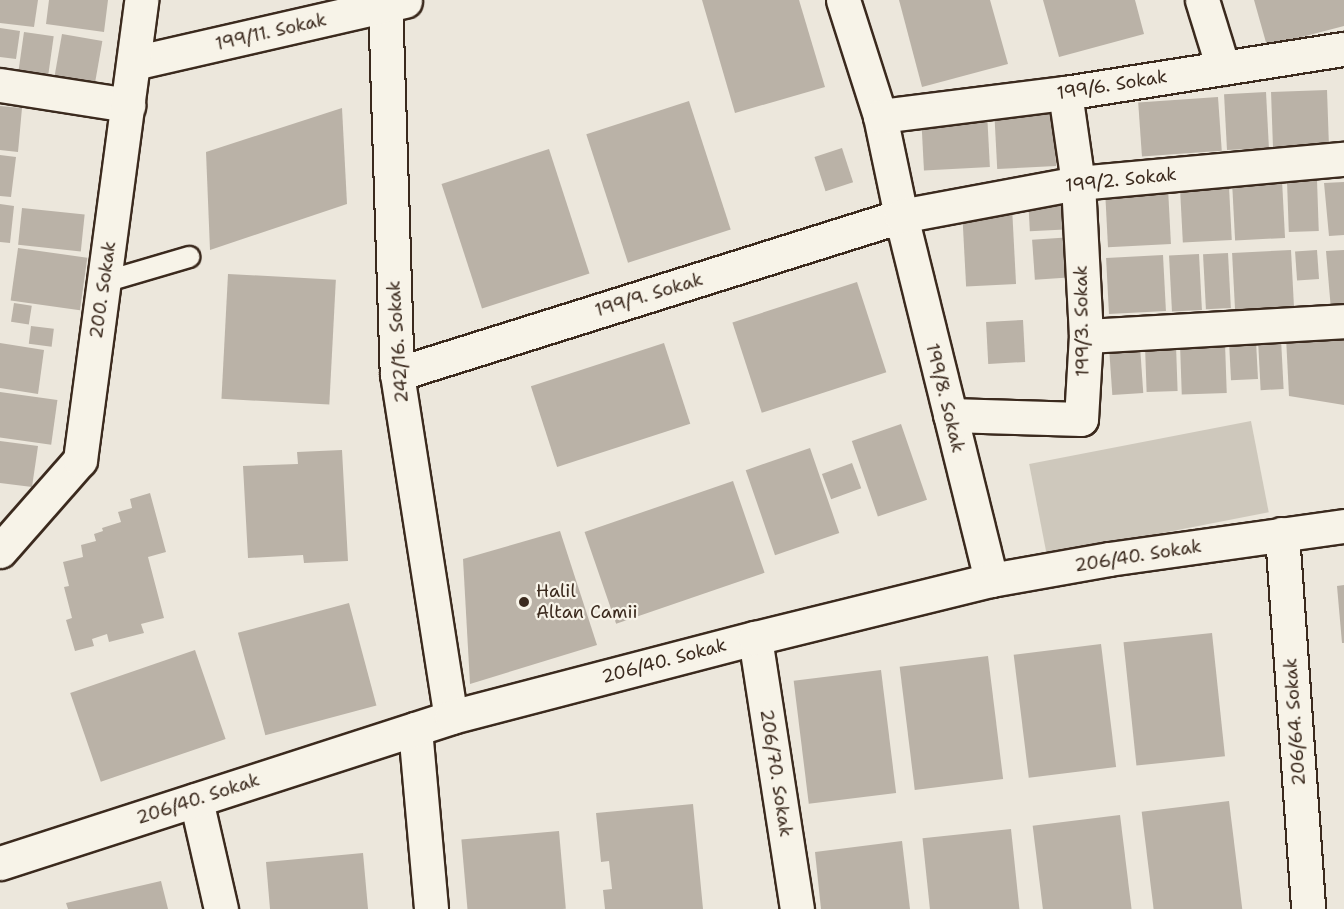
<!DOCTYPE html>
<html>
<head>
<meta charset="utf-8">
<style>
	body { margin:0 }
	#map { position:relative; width:1344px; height:909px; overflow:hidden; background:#ece7dc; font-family:"Shantell Sans",sans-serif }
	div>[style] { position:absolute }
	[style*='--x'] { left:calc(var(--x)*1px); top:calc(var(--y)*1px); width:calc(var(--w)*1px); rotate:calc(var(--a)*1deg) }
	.green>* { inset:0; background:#cec8bc; transform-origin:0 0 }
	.building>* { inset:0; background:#bab2a7; transform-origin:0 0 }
	.roads { filter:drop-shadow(2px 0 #3b2a1e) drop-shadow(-2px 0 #3b2a1e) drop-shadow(0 2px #3b2a1e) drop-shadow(0 -2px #3b2a1e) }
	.lane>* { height:20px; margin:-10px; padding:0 10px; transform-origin:10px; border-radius:10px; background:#f7f3e8 }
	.street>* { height:33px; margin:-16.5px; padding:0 16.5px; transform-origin:16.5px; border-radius:16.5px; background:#f7f3e8 }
	.secondary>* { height:33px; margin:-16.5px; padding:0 16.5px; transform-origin:16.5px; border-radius:16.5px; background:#f7f3e8 }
	.dots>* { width:16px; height:16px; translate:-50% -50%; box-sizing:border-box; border:3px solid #f7f3e8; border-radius:50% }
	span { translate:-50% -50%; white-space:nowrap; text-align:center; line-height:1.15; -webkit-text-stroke:4.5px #f7f3e8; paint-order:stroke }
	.street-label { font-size:18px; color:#3b2a1e }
	.poi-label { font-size:18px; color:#3b2a1e }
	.left { translate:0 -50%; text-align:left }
</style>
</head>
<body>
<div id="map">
	<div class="green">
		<div style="left:1251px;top:421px;width:93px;height:226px;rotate:79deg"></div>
	</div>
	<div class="building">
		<div style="clip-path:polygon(0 0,38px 0,34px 27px,0 23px)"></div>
		<div style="clip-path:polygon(49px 0,108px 0,104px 32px,46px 24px)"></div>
		<div style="clip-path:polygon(702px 0,799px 0,825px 87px,735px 113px)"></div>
		<div style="clip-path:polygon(899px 0,990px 0,1008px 64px,922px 87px)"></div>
		<div style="clip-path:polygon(1043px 0,1135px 0,1144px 34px,1059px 57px)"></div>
		<div style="clip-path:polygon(1254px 0,1344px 0,1344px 26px,1267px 46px)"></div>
		<div style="clip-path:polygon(0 28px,20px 31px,16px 59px,0 57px)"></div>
		<div style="left:24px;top:32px;width:30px;height:42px;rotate:8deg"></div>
		<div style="left:62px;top:34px;width:41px;height:44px;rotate:10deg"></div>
		<div style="left:1327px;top:90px;width:55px;height:56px;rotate:88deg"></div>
		<div style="left:1266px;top:92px;width:56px;height:42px;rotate:87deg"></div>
		<div style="left:1218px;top:97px;width:54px;height:80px;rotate:86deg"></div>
		<div style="left:689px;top:101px;width:135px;height:108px;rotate:72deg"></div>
		<div style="clip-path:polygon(0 106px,22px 108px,18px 152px,0 150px)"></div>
		<div style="left:1053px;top:106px;width:60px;height:59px;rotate:87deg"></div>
		<div style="clip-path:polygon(342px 108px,347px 204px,210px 250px,206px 152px)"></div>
		<div style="left:987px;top:112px;width:55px;height:66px;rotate:87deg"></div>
		<div style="left:842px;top:148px;width:36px;height:29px;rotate:72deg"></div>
		<div style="left:549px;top:149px;width:131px;height:113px;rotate:72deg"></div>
		<div style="clip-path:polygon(0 155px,16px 157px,11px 197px,0 196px)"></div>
		<div style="left:1282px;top:180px;width:58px;height:50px;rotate:87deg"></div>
		<div style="left:1317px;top:180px;width:51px;height:30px;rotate:88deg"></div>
		<div style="clip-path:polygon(1344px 182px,1344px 235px,1329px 236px,1324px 183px)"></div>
		<div style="left:1229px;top:187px;width:53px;height:49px;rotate:87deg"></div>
		<div style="left:1168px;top:188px;width:56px;height:63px;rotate:87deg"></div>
		<div style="left:1073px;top:195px;width:34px;height:45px;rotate:87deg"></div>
		<div style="clip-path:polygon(0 204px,14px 206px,10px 243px,0 242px)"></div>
		<div style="left:1012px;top:207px;width:77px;height:50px;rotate:87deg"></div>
		<div style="left:22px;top:208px;width:63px;height:37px;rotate:6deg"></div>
		<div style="left:1073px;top:237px;width:40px;height:41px;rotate:86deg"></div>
		<div style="left:18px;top:248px;width:70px;height:53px;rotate:8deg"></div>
		<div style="left:1291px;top:250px;width:57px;height:59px;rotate:87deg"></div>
		<div style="left:1317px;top:250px;width:29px;height:22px;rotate:86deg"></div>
		<div style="clip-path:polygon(1344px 250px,1344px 309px,1331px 310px,1326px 251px)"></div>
		<div style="left:1228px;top:253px;width:55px;height:25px;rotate:87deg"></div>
		<div style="left:1199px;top:254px;width:56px;height:30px;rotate:87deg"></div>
		<div style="left:1163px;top:255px;width:56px;height:57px;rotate:87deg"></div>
		<div style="left:228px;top:274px;width:108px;height:125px;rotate:3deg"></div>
		<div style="left:857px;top:282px;width:95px;height:131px;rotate:72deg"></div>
		<div style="left:14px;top:303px;width:18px;height:19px;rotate:9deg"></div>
		<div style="left:1023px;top:320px;width:42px;height:37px;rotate:87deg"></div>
		<div style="left:31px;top:326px;width:23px;height:18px;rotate:7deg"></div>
		<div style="clip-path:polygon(1344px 334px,1344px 405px,1289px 396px,1286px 337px)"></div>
		<div style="left:1281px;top:339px;width:50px;height:23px;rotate:87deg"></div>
		<div style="left:1256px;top:341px;width:38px;height:27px;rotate:87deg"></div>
		<div style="clip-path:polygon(0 343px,44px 350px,38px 394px,0 388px)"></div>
		<div style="left:664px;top:343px;width:85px;height:140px;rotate:72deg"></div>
		<div style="left:1225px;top:343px;width:50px;height:45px;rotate:88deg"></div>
		<div style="left:1176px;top:345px;width:46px;height:31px;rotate:88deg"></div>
		<div style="left:1140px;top:346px;width:47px;height:31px;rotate:86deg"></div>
		<div style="left:0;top:392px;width:58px;height:45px;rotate:8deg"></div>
		<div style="left:901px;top:424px;width:80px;height:52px;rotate:71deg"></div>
		<div style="clip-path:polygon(0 441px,38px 446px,32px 487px,0 483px)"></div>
		<div style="left:810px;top:448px;width:90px;height:68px;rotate:71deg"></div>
		<div style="clip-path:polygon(342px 450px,348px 561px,304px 563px,303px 555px,248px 558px,243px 466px,298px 464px,297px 452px)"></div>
		<div style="left:852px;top:463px;width:27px;height:32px;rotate:70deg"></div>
		<div style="left:733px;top:481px;width:97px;height:157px;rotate:71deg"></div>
		<div style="clip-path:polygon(150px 493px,166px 552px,148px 557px,164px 618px,141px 624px,144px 633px,109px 642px,107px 634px,92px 639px,94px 646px,75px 651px,66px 620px,72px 618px,64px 587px,69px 586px,63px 562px,83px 557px,81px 545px,96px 541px,94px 534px,103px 531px,102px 528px,121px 522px,118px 512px,132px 508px,130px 499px)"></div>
		<div style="clip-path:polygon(560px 531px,597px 645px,470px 684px,463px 559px)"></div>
		<div style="clip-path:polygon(1344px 585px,1344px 643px,1342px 643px,1337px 586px)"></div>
		<div style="left:349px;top:603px;width:106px;height:115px;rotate:75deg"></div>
		<div style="left:1212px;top:633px;width:124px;height:89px;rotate:84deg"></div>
		<div style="left:1101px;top:644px;width:124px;height:88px;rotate:83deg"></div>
		<div style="left:195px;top:650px;width:94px;height:132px;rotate:71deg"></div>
		<div style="left:988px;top:656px;width:124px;height:89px;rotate:83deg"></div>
		<div style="left:881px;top:670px;width:124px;height:88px;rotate:83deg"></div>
		<div style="left:1229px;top:801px;width:109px;height:88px;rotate:83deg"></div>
		<div style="clip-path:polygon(693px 804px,703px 909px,605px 909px,603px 890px,612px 889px,609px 861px,601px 862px,596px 813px)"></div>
		<div style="left:1120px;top:815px;width:95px;height:88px;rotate:83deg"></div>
		<div style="left:1011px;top:829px;width:81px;height:89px;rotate:84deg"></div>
		<div style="left:559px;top:831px;width:78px;height:98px;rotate:85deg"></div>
		<div style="clip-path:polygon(902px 841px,910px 909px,821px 909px,815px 852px)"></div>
		<div style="clip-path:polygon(363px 853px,368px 909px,270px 909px,266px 862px)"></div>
		<div style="clip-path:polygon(161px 881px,168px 909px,68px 909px,66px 903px)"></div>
	</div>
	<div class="roads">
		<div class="lane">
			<div style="--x:104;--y:282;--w:89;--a:-16.4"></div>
		</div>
		<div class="street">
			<div style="--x:385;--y:0;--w:374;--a:88.2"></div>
			<div style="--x:397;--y:374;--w:347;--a:81.1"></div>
			<div style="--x:843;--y:0;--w:122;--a:72.3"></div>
			<div style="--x:880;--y:116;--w:102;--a:78.1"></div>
			<div style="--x:901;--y:216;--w:375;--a:76.1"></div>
			<div style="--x:1202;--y:0;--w:71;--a:72.8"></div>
			<div style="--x:134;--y:63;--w:278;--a:-12.9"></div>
			<div style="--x:0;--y:85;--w:130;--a:8.9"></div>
			<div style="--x:880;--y:116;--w:186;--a:-7.1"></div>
			<div style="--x:1065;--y:93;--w:282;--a:-9"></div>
			<div style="--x:1086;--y:336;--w:258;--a:-3.3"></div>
			<div style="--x:397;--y:374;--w:528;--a:-17.41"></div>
			<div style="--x:901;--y:216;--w:180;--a:-10.6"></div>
			<div style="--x:1078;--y:183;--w:267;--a:-5.2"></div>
			<div style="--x:950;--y:415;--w:131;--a:1.7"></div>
			<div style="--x:1081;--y:419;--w:83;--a:-86.6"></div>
			<div style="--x:1086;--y:336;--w:153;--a:-93"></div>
			<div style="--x:1078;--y:183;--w:91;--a:-98.2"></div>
			<div style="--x:1282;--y:534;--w:376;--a:86"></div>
			<div style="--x:0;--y:551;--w:121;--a:-48.7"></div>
			<div style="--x:80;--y:460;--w:464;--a:-82.4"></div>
			<div style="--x:755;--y:638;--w:274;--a:81.2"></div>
			<div style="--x:415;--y:729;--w:181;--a:84.9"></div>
			<div style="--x:196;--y:800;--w:112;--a:77.1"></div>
		</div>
		<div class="secondary">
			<div style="--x:0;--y:863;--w:474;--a:-17.9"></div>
			<div style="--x:451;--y:717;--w:314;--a:-14.6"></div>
			<div style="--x:755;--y:638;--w:243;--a:-13.8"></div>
			<div style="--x:991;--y:580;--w:120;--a:-10.1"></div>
			<div style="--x:1109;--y:559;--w:237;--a:-8"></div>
		</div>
	</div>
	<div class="dots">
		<div style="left:524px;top:602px;background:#3b2a1e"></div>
	</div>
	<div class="street-label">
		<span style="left:271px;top:32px;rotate:-13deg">199/11. Sokak</span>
		<span style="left:1112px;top:85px;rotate:-9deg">199/6. Sokak</span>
		<span style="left:1121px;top:180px;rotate:-6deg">199/2. Sokak</span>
		<span style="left:103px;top:290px;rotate:-82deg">200. Sokak</span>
		<span style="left:649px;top:295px;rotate:-17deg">199/9. Sokak</span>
		<span style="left:1082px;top:321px;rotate:-91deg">199/3. Sokak</span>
		<span style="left:398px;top:342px;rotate:-94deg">242/16. Sokak</span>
		<span style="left:945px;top:398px;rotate:76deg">199/8. Sokak</span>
		<span style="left:1138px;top:556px;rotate:-9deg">206/40. Sokak</span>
		<span style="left:664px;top:661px;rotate:-15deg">206/40. Sokak</span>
		<span style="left:1295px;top:722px;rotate:-94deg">206/64. Sokak</span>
		<span style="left:776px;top:773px;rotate:81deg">206/70. Sokak</span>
		<span style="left:198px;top:799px;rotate:-18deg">206/40. Sokak</span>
	</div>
	<div class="poi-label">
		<span class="left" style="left:536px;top:602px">Halil<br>Altan Camii</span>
	</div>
</div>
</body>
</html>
